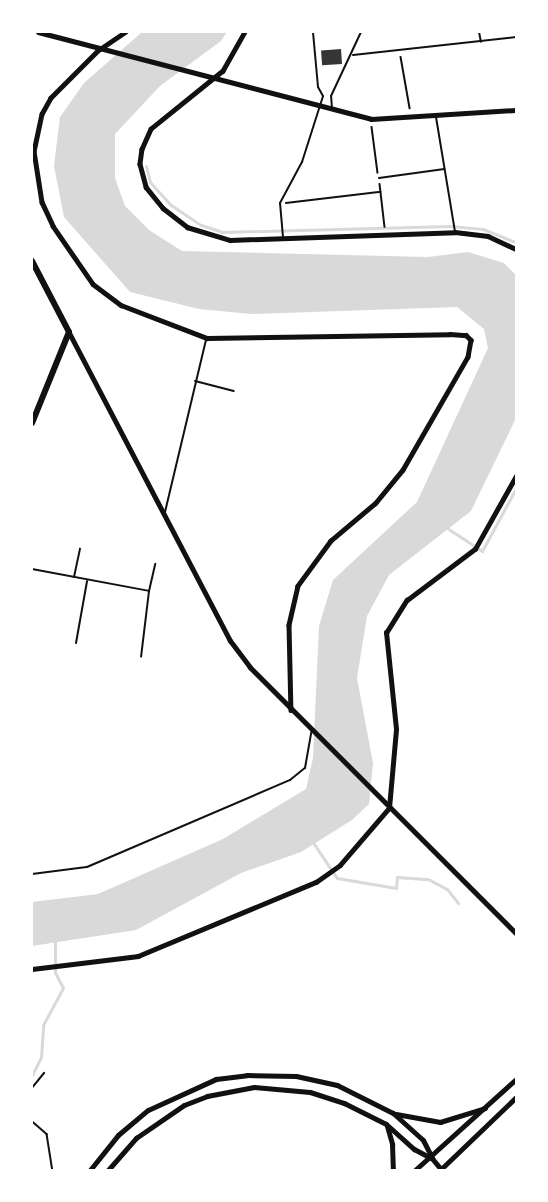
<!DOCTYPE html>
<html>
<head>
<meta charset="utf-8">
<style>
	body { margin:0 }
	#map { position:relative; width:548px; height:1202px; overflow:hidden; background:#fff; font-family:"Public Sans",sans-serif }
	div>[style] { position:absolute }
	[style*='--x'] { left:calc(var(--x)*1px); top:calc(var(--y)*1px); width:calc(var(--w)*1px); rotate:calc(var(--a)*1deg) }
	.water>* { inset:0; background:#d9d9d9 }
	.stream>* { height:3px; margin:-1.5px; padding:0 1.5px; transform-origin:1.5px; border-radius:1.5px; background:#d9d9d9 }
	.building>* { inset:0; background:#353535; transform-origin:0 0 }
	.path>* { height:1.5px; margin:-0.75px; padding:0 0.75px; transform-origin:0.75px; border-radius:0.75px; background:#111 }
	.service>* { height:2px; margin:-1px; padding:0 1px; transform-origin:1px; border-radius:1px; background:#111 }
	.minor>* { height:4.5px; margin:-2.25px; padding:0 2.25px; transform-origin:2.25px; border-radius:2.25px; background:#111 }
	.tertiary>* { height:5px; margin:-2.5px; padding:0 2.5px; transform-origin:2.5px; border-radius:2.5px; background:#111 }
	.secondary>* { height:6px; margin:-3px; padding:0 3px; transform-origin:3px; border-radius:3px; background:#111 }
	span { translate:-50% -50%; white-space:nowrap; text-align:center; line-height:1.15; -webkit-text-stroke:4.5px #fff; paint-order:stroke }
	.frame { position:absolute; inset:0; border:33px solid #fff; pointer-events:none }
</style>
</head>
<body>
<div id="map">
	<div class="water">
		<div style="clip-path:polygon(142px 32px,227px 32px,221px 41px,160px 86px,115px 134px,115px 178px,125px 206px,149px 230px,182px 251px,428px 257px,468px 252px,504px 263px,516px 275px,516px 418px,471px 511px,389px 575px,367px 616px,357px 678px,373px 763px,369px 804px,352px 820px,301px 852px,241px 873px,136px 930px,32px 946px,32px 902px,98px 894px,223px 839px,306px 789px,313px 758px,319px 626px,333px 580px,417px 502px,488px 348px,484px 329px,457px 307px,251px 314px,199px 309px,130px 292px,64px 217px,54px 166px,60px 117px,84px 83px)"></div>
	</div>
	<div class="stream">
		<div style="--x:146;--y:166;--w:16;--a:76"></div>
		<div style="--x:150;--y:182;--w:31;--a:48"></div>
		<div style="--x:171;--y:205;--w:36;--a:34"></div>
		<div style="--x:201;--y:225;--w:22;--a:18"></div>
		<div style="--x:222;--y:232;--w:228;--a:-1.5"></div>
		<div style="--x:450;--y:226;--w:33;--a:5"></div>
		<div style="--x:483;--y:229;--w:35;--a:22"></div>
		<div style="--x:447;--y:528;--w:42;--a:33.3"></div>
		<div style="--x:482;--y:551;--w:72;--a:-61.6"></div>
		<div style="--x:312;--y:841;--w:45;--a:56"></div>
		<div style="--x:337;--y:878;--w:60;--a:9.6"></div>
		<div style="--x:396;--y:888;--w:11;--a:-85"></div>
		<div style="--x:397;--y:877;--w:31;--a:4"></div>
		<div style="--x:428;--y:879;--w:21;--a:28"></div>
		<div style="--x:447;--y:889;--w:18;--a:52"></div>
		<div style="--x:32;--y:1075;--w:20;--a:-63"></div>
		<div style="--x:41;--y:1057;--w:32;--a:-86"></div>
		<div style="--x:43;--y:1025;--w:42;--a:-61.6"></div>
		<div style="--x:63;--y:988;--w:18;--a:-117"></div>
		<div style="--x:55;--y:972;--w:32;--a:-90"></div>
	</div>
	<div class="building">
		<div style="left:341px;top:49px;width:15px;height:20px;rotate:86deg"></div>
	</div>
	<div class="path">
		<div style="--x:401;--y:57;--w:52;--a:80"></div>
		<div style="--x:372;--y:127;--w:46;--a:82.6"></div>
		<div style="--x:380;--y:184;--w:43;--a:83.4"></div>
		<div style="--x:286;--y:203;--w:95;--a:-6.7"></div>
		<div style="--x:32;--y:1088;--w:19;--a:-51"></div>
		<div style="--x:32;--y:1121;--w:20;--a:41"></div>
		<div style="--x:47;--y:1134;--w:36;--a:81"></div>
	</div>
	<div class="service">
		<div style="--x:479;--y:32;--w:10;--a:79"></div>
		<div style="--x:353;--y:55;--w:164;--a:-6.3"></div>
		<div style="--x:332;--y:109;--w:13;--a:-94"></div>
		<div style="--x:331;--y:96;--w:71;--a:-64.9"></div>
		<div style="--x:436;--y:117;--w:117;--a:80.6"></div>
		<div style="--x:379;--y:178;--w:66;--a:-7.9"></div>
		<div style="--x:283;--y:237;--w:34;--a:-95"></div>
		<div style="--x:280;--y:203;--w:47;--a:-61.8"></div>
		<div style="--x:302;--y:162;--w:69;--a:-72.3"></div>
		<div style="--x:323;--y:96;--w:10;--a:-119"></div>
		<div style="--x:318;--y:87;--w:55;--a:-95.2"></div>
		<div style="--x:195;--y:381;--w:40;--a:14.4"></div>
		<div style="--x:165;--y:512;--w:177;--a:-76.6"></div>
		<div style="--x:32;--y:569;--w:119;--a:10.6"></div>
		<div style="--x:149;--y:591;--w:66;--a:96.9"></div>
		<div style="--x:74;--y:577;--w:29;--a:-78"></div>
		<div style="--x:149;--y:591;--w:28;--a:-77"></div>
		<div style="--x:76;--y:643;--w:63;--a:-79.9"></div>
		<div style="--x:32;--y:874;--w:55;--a:-7.3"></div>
		<div style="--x:87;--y:867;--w:221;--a:-23.2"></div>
		<div style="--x:290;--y:780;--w:19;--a:-39"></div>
		<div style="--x:305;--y:768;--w:39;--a:-80"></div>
	</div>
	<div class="minor">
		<div style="--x:126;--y:32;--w:32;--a:146"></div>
		<div style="--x:99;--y:50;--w:68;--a:135"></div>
		<div style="--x:51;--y:98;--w:18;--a:119"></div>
		<div style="--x:42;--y:114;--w:38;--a:102"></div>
		<div style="--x:34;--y:151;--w:52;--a:81.1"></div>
		<div style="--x:42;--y:202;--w:26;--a:65"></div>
		<div style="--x:53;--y:226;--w:70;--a:55.4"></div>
		<div style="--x:93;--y:284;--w:35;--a:37"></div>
		<div style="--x:121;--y:305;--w:92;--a:21"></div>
		<div style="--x:207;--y:338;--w:243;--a:-0.9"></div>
		<div style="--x:450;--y:334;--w:16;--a:4"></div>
		<div style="--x:466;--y:335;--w:7;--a:45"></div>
		<div style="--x:471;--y:340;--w:17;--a:100"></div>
		<div style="--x:468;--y:357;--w:130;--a:119.9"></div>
		<div style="--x:403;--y:470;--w:43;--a:129.3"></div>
		<div style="--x:376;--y:503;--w:59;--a:139.8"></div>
		<div style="--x:331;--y:541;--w:56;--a:126.3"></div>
		<div style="--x:298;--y:586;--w:40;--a:103"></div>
		<div style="--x:289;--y:625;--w:85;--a:88.7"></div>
		<div style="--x:245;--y:32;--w:45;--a:119.4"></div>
		<div style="--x:223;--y:71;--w:92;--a:141.1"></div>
		<div style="--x:151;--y:129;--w:22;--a:114"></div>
		<div style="--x:142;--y:149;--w:15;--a:98"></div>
		<div style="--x:140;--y:164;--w:24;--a:75"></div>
		<div style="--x:146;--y:187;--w:27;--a:51"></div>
		<div style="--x:163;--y:208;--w:31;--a:38"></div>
		<div style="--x:187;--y:227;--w:45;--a:16.8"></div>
		<div style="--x:230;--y:240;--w:225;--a:-2"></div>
		<div style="--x:455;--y:232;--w:33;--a:7"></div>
		<div style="--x:488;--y:236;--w:31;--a:25"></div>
		<div style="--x:69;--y:332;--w:348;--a:62.4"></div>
		<div style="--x:230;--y:640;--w:34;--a:53"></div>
		<div style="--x:250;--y:667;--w:376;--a:45"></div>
		<div style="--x:32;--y:969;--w:107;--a:-7"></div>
		<div style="--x:138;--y:956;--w:193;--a:-22.6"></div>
		<div style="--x:316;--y:882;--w:29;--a:-35"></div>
		<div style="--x:340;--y:865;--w:75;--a:-49.3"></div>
		<div style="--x:389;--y:808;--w:79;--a:-84.9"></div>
		<div style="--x:396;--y:729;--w:97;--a:-95.9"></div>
		<div style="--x:386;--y:633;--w:39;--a:-58"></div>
		<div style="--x:407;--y:600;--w:85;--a:-36.9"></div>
		<div style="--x:475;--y:549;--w:84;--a:-60.7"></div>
		<div style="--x:432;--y:1158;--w:16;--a:50"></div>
	</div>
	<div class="tertiary">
		<div style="--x:38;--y:32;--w:344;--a:14.6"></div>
		<div style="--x:371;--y:119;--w:145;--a:-3.6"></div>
		<div style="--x:396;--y:1114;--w:45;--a:10.3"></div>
		<div style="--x:440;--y:1122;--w:47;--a:-17.3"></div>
		<div style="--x:387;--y:1126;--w:19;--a:74"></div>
		<div style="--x:392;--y:1144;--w:26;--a:88"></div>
		<div style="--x:90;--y:1170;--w:45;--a:-51.3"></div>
		<div style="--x:118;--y:1135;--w:39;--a:-40"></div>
		<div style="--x:148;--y:1110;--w:75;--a:-24.5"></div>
		<div style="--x:216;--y:1079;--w:31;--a:-7"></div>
		<div style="--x:247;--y:1075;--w:49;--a:1.2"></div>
		<div style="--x:296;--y:1076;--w:42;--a:12.4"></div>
		<div style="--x:337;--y:1085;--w:63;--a:26.6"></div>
		<div style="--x:393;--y:1113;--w:40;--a:42"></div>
		<div style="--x:423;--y:1140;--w:20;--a:63"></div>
		<div style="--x:108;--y:1170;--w:43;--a:-48.8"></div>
		<div style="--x:136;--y:1138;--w:58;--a:-34.5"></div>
		<div style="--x:184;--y:1105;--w:25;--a:-21"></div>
		<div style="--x:207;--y:1096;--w:48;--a:-10.8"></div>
		<div style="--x:254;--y:1087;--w:56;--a:5.1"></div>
		<div style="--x:310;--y:1092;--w:36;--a:18"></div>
		<div style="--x:344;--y:1103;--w:47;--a:26.6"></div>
		<div style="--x:386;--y:1124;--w:38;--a:42"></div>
		<div style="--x:414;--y:1149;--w:19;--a:28"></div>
		<div style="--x:415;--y:1170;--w:136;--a:-42"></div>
		<div style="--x:440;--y:1170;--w:105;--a:-43.8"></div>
	</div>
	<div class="secondary">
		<div style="--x:32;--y:261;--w:80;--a:62.5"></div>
		<div style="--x:69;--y:332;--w:98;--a:112.1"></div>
	</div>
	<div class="frame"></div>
</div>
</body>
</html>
